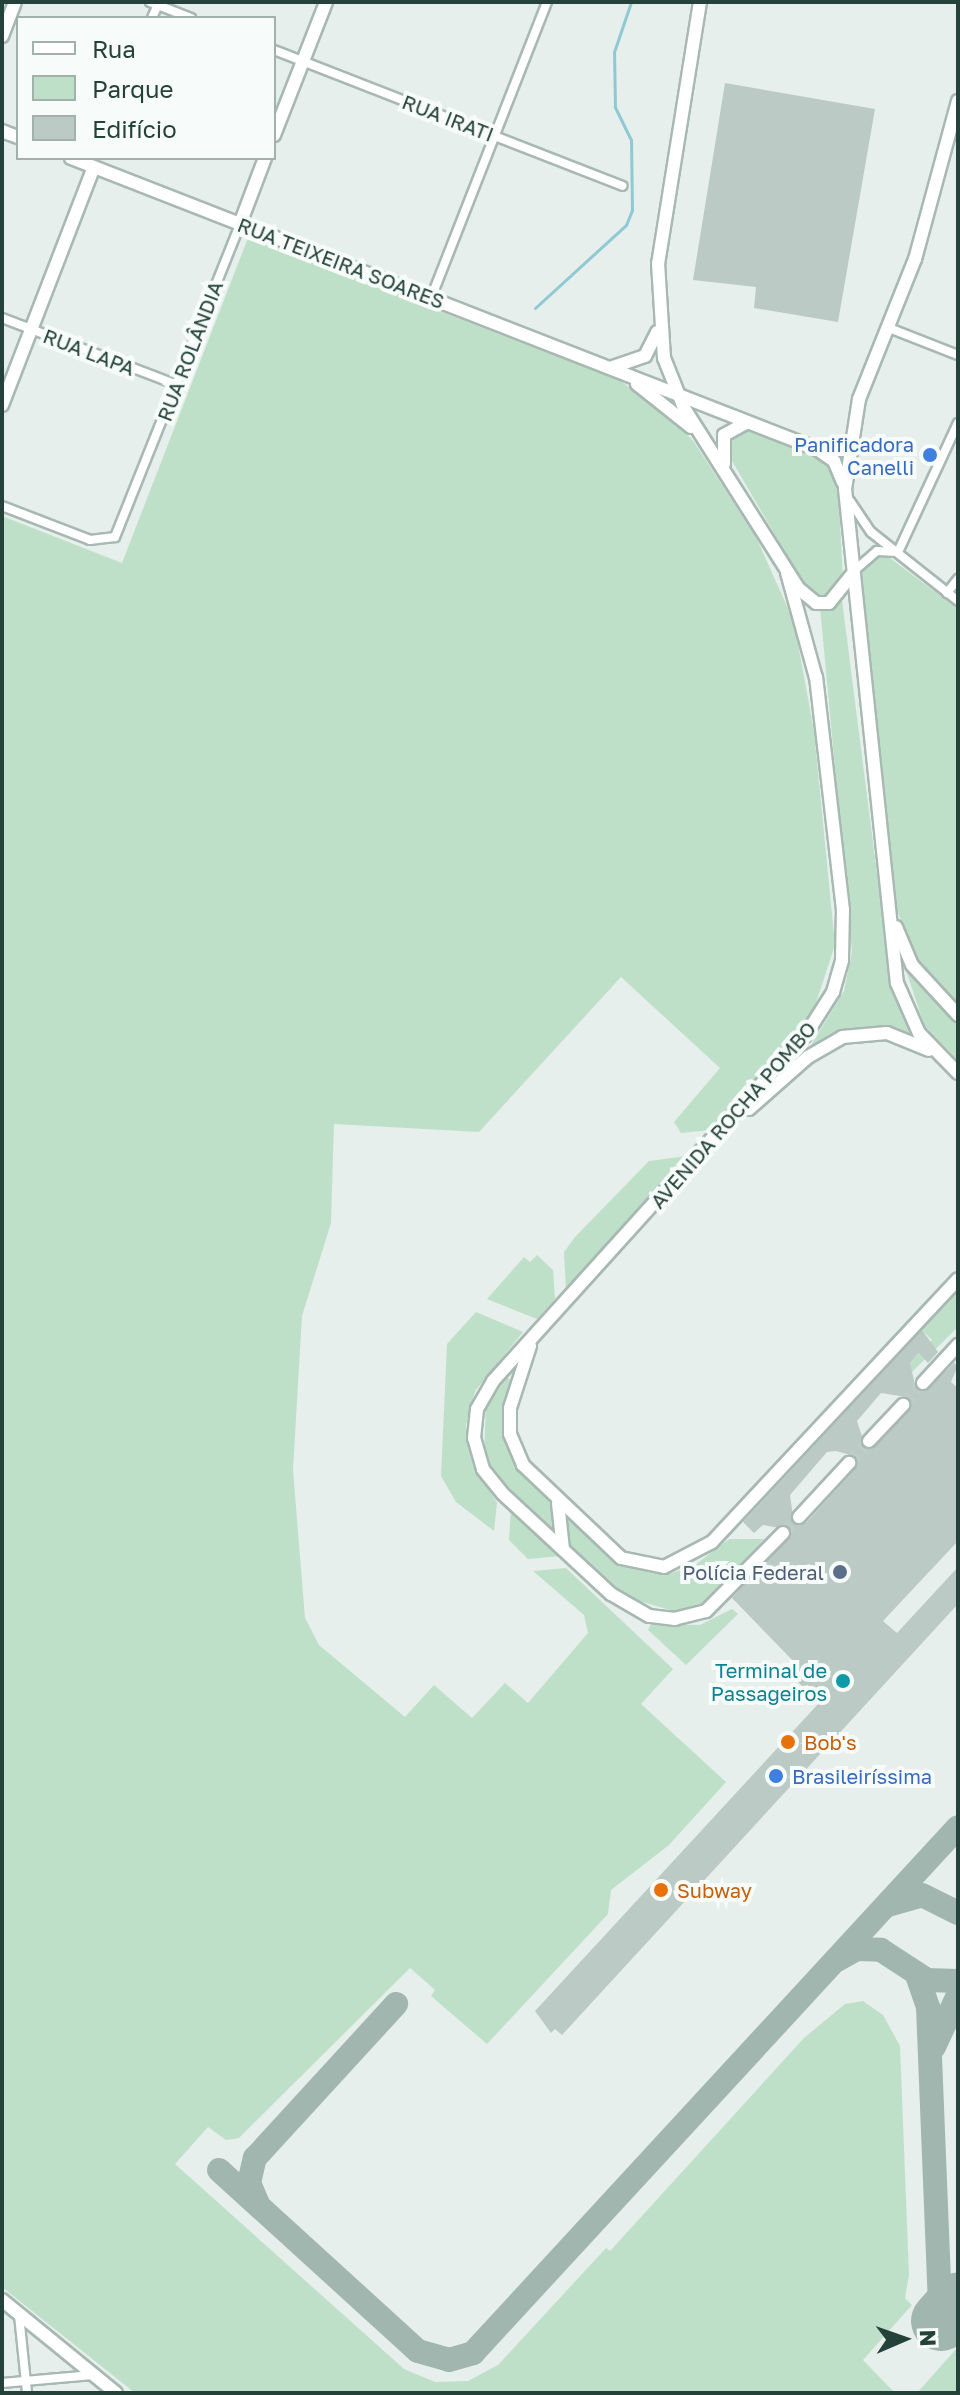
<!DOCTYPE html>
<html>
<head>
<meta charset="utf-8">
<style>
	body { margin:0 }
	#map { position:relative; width:960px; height:2395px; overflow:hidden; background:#e6efeb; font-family:"Golos Text",sans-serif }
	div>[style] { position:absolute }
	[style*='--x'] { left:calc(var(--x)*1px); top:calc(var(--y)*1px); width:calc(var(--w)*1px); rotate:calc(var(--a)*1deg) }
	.green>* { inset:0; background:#bfe0c8 }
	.stream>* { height:3px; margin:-1.5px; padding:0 1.5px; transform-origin:1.5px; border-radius:1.5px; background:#8ec9d4 }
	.taxiway>* { height:24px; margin:-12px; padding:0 12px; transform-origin:12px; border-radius:12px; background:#a2b6b0 }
	.runway>* { height:60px; margin:-30px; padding:0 30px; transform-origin:30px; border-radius:30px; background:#a2b6b0 }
	.building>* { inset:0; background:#bbcac4 }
	.secondary-tunnel>* { height:12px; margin-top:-6px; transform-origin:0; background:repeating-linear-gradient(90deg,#bfccc8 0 12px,transparent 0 18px) }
	.roads { filter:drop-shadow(2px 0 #a8b8b2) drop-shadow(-2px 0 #a8b8b2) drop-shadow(0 2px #a8b8b2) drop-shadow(0 -2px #a8b8b2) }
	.street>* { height:8px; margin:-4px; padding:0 4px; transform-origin:4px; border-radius:4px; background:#fff }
	.secondary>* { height:12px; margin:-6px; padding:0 6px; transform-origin:6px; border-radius:6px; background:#fff }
	.dots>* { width:22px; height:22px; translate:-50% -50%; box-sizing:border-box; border:4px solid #f7fbf9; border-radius:50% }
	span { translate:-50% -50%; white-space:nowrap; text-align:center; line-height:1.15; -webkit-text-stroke:8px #f7fbf9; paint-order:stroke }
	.street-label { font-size:20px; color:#24423a }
	.shop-label { font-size:20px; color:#366cbe }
	.right { translate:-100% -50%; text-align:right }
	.left { translate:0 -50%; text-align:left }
	.service-label { font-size:20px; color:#4e5e75 }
	.culture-label { font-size:20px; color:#0d838f }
	.food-label { font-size:20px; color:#c56008 }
	.frame { position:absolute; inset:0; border:4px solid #24423a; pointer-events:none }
	.legend { position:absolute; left:16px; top:16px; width:260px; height:144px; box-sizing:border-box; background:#f7fbf9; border:2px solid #a3b1ad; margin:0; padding:10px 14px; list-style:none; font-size:24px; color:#24423a }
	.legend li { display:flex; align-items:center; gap:16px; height:40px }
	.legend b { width:40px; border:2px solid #a3b1ad }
	.north { position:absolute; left:864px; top:2299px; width:80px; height:80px; -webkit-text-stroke:6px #f7fbf9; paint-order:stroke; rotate:88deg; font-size:22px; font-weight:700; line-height:32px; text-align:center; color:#24423a }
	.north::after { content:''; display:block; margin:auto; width:28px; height:36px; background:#24423a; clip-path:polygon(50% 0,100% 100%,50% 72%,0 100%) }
</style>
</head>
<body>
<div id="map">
	<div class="green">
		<div style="clip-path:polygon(248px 238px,619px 380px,669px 415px,694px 442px,756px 537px,794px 622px,814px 731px,835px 945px,812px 1015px,711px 1130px,681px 1133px,674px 1122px,720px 1068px,621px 977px,479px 1132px,334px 1124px,331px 1223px,302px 1316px,293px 1470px,305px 1618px,319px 1645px,405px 1717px,434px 1685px,472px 1718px,505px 1683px,528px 1703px,588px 1633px,584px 1615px,533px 1571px,566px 1568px,673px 1669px,641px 1704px,726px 1782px,669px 1845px,611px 1890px,608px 1914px,487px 2044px,431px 1996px,435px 1990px,410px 1968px,239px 2138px,226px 2140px,208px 2127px,175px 2164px,404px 2369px,435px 2382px,468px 2381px,498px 2365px,606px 2248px,610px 2251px,804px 2038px,845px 2004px,863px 2001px,883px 2015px,900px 2046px,909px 2275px,905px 2298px,912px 2305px,863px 2360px,895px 2393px,135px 2393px,2px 2287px,2px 516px,122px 563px)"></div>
		<div style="clip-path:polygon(747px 428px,828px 458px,838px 484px,843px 580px,826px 599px,804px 585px,728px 454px,729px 437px)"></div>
		<div style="clip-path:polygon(875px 556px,890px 558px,958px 609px,958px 1007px,923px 974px,896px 908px,861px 572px)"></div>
		<div style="clip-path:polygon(842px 600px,890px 975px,911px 1033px,865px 1029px,808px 1050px,844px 991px,852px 952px,820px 607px)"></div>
		<div style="clip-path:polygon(904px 964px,958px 1023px,958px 1060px,924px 1025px)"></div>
		<div style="clip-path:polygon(687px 1156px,566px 1289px,564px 1252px,575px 1237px,649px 1161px)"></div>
		<div style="clip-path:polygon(537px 1255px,553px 1270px,555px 1299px,537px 1319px,487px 1299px,524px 1257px,530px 1262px)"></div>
		<div style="clip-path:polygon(958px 1286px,958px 1327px,911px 1373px,910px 1363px,932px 1340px,921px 1329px)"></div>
		<div style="clip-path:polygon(476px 1312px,523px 1332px,475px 1391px,466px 1425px,471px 1458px,497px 1503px,494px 1531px,456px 1502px,441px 1476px,447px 1344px)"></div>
		<div style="clip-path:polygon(504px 1376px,512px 1380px,506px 1436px,513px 1458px,565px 1514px,631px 1568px,669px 1574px,695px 1565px,729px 1539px,764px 1539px,705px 1603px,677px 1612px,629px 1598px,500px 1481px,484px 1456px,486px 1402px)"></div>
		<div style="clip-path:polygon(511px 1507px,562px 1556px,528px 1559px,509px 1540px)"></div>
		<div style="clip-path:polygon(732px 1609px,738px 1614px,686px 1665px,648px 1630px,651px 1624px,700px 1625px)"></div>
		<div style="clip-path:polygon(957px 2348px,958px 2393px,917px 2393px)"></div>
	</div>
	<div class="stream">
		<div style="--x:535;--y:308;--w:123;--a:-42.4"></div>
		<div style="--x:626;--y:225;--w:16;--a:-68"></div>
		<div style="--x:632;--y:210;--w:70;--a:-90.8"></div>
		<div style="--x:631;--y:140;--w:37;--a:-116"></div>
		<div style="--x:615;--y:107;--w:55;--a:-91"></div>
		<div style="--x:614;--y:52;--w:53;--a:-71.2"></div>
	</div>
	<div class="taxiway">
		<div style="--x:888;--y:1905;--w:35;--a:-16"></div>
		<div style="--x:922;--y:1895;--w:40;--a:26.6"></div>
		<div style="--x:837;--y:1960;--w:23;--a:-29"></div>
		<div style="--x:857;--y:1949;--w:24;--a:2"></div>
		<div style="--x:881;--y:1950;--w:55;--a:33.1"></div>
		<div style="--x:927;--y:1980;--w:31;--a:2"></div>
		<div style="--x:917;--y:1975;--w:34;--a:71"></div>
		<div style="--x:928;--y:2007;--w:295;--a:87.7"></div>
		<div style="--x:940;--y:2302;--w:15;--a:67"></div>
		<div style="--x:934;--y:2047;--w:57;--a:-65.2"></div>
		<div style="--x:219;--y:2170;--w:269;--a:42.3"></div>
		<div style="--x:418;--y:2351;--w:32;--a:16"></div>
		<div style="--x:449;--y:2360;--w:25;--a:-16"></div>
		<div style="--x:473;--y:2353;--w:715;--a:-47.32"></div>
		<div style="--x:258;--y:2204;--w:23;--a:-113"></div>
		<div style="--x:249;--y:2183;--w:26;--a:-77"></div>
		<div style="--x:255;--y:2158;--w:209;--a:-47.5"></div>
	</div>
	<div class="runway">
		<div style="--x:941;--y:2321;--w:25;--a:-48"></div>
	</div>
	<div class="building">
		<div style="clip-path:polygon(725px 83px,875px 109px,838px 322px,754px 308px,756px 287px,693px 280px)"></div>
		<div style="clip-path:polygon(evenodd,922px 1330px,938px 1352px,928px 1363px,919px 1353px,910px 1363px,916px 1389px,926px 1391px,954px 1363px,958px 1366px,951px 1382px,958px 1388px,958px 1541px,883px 1621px,897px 1633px,958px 1567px,958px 1604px,562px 2035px,555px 2029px,551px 2033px,535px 2011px,819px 1703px,790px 1674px,798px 1666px,732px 1598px,791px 1530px,763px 1525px,754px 1533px,743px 1522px,922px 1330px,881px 1393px,906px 1397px,911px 1408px,866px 1449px,857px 1421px,881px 1393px,922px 1330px,836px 1451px,854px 1456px,856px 1468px,806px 1523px,794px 1524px,790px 1495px,827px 1452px,836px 1451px)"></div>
	</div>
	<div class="secondary-tunnel">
		<div style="--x:903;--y:1405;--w:30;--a:-48"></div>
		<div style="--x:849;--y:1463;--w:30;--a:-48"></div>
		<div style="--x:783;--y:1533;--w:23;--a:-45"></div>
	</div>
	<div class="roads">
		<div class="street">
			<div style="--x:150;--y:2;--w:44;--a:21.3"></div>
			<div style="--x:152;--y:18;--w:17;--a:-66"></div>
			<div style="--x:274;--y:50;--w:374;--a:21.3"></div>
			<div style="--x:431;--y:298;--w:318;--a:-68.6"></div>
			<div style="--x:2;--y:318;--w:187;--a:20.9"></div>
			<div style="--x:889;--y:328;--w:74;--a:21.4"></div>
			<div style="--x:850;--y:501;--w:37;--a:56"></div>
			<div style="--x:871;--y:532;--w:111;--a:38.4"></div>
			<div style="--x:2;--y:506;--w:94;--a:21.1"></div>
			<div style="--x:90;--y:540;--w:25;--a:-7"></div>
			<div style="--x:115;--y:537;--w:337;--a:-68.2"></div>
			<div style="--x:898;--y:552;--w:142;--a:-65.1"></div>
			<div style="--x:855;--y:570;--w:29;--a:-41"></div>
			<div style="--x:877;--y:551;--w:20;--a:3"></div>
			<div style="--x:947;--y:593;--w:18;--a:-52"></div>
			<div style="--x:19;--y:2315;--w:78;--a:84.1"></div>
			<div style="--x:2;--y:2383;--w:91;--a:-5"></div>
		</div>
		<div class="secondary">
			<div style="--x:700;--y:2;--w:264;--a:99.1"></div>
			<div style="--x:658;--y:263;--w:95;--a:86.4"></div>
			<div style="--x:664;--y:358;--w:54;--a:68.2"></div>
			<div style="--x:684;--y:408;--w:214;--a:57.6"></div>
			<div style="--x:799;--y:589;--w:22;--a:39"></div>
			<div style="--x:816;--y:603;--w:13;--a:0"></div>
			<div style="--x:829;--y:603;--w:35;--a:-51"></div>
			<div style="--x:2;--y:36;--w:36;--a:-69"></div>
			<div style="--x:958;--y:101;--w:164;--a:105.2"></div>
			<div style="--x:915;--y:259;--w:151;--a:111.8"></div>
			<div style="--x:859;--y:399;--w:91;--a:98.8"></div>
			<div style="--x:845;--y:489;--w:497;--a:84"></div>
			<div style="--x:897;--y:983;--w:55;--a:66.3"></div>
			<div style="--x:919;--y:1033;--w:56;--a:45.7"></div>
			<div style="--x:2;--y:131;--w:17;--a:21"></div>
			<div style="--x:274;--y:135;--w:143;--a:-68.6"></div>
			<div style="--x:71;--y:158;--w:801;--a:21.31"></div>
			<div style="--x:817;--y:449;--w:21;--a:35"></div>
			<div style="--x:834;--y:461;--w:23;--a:67"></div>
			<div style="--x:240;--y:224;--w:71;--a:-69.3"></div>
			<div style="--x:613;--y:367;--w:34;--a:-19"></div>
			<div style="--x:645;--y:356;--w:27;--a:-63"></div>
			<div style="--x:637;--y:384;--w:69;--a:38.5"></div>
			<div style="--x:2;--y:405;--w:255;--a:-68.9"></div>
			<div style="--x:724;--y:464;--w:29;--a:-90"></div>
			<div style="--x:724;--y:435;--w:26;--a:-29"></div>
			<div style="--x:896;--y:927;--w:41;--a:67.2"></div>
			<div style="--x:912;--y:965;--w:68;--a:47.4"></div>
			<div style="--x:749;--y:1109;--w:79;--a:-41.4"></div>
			<div style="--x:808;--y:1057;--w:39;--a:-30"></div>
			<div style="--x:842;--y:1037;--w:45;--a:-5.1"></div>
			<div style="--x:887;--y:1033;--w:45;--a:22"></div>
			<div style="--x:530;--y:1346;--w:65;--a:107.9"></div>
			<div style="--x:510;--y:1408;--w:26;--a:90"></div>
			<div style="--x:510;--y:1434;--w:34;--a:67"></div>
			<div style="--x:523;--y:1465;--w:135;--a:43.5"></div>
			<div style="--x:621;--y:1558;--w:44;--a:11.8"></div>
			<div style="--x:664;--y:1567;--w:54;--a:-27.5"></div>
			<div style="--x:712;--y:1542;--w:360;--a:-46.9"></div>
			<div style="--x:923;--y:1383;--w:52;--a:-47.4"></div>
			<div style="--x:869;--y:1441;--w:50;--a:-46.6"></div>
			<div style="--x:558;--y:1503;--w:46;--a:83.8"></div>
			<div style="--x:799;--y:1517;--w:74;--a:-47.2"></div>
			<div style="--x:783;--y:1533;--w:110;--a:134.6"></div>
			<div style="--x:706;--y:1611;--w:32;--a:166"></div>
			<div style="--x:675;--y:1619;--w:26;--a:-173"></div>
			<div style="--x:649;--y:1616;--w:44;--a:-149.9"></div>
			<div style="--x:611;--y:1594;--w:147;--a:-137.2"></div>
			<div style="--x:503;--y:1494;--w:32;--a:-129"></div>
			<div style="--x:483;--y:1469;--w:32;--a:-106"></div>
			<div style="--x:474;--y:1438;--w:29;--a:-84"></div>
			<div style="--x:477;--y:1409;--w:32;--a:-60"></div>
			<div style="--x:493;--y:1381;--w:469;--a:-47.9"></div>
			<div style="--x:807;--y:1033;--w:49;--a:-57.6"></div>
			<div style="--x:833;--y:992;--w:33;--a:-74"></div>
			<div style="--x:842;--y:960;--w:50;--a:-88.9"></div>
			<div style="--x:843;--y:910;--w:234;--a:-96.6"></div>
			<div style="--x:816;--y:678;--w:109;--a:-105.4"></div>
			<div style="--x:2;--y:2300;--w:147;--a:39.2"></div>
		</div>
	</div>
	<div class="dots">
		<div style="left:930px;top:455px;background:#3f7fe0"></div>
		<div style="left:840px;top:1572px;background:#5c6f8a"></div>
		<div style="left:843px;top:1681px;background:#0f9aa8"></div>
		<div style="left:788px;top:1742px;background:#e8710a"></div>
		<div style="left:776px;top:1776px;background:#3f7fe0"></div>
		<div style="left:661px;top:1890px;background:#e8710a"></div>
	</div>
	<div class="street-label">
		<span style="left:448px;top:118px;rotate:21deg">RUA IRATI</span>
		<span style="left:341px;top:263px;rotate:21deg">RUA TEIXEIRA SOARES</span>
		<span style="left:190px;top:351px;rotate:-69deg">RUA ROLÂNDIA</span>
		<span style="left:89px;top:352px;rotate:21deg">RUA LAPA</span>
		<span style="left:733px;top:1115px;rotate:-49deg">AVENIDA ROCHA POMBO</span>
	</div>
	<div class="shop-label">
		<span class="right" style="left:914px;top:456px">Panificadora<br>Canelli</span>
		<span class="left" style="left:792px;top:1776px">Brasileiríssima</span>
	</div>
	<div class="service-label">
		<span class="right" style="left:824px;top:1572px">Polícia Federal</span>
	</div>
	<div class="culture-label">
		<span class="right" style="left:827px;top:1682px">Terminal de<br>Passageiros</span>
	</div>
	<div class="food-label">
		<span class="left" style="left:804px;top:1742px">Bob's</span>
		<span class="left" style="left:677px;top:1890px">Subway</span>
	</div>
	<div class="frame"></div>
	<ul class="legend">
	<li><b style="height:10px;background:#fff"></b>Rua</li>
	<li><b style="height:22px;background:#bfe0c8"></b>Parque</li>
	<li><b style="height:22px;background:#bbcac4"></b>Edifício</li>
	</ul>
	<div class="north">N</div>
</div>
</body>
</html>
